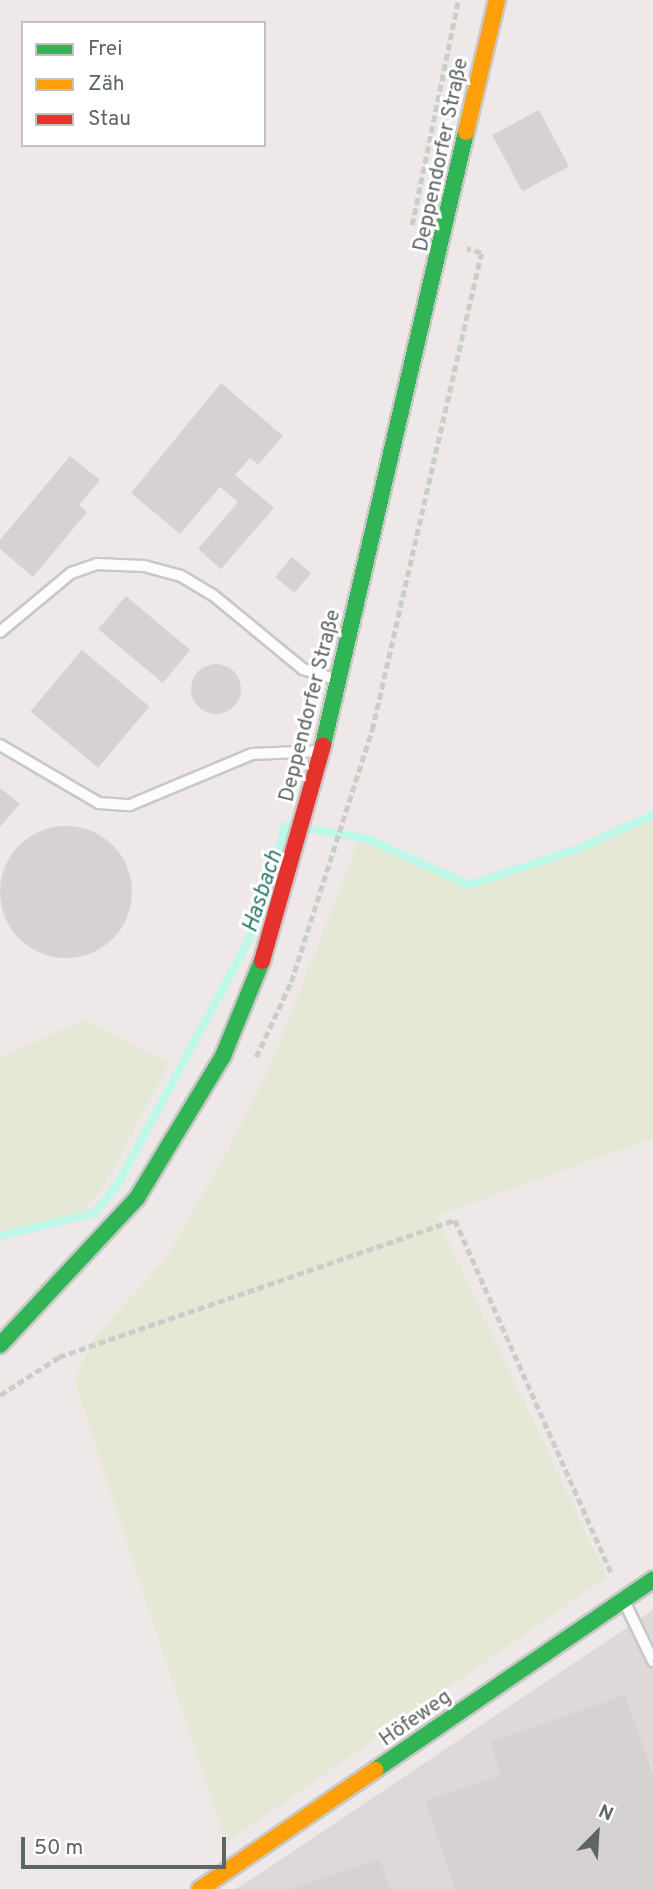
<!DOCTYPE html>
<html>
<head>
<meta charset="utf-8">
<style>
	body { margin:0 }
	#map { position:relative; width:653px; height:1889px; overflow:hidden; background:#eee9e8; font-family:Overpass,sans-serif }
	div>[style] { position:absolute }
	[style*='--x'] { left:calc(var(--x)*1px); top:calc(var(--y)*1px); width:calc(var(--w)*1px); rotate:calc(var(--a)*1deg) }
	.industrial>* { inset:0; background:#ded9d8 }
	.green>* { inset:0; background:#e4e8d4 }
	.stream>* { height:8px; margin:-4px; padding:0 4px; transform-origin:4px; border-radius:4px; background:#bdf8e9 }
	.building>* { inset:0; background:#d5d2d1; transform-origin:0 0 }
	.round { border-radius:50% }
	.path>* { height:4.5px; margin-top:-2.25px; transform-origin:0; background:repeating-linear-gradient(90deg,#cacec9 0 7px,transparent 0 10.5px) }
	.roads { filter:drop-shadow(2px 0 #c8c8c7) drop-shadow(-2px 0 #c8c8c7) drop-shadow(0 2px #c8c8c7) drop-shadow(0 -2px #c8c8c7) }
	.lane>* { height:10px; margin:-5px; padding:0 5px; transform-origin:5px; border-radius:5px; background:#fcfcfc }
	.fast>* { height:16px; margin:-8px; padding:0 8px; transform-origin:8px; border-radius:8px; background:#30b455 }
	.slow>* { height:16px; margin:-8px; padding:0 8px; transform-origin:8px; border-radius:8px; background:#ff9f0a }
	.jam>* { height:16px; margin:-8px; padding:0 8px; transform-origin:8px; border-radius:8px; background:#e5322d }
	span { translate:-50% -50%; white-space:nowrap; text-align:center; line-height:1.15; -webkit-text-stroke:6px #fff; paint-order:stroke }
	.street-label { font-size:21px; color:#5e6665 }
	.water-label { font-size:23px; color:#337c70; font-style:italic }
	.legend { position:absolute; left:21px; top:21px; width:245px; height:126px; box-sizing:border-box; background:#fff; border:2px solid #bfc2c1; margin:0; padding:9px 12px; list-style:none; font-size:21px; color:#5e6665 }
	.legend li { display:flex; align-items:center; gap:14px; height:35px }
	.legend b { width:35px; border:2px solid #bfc2c1 }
	.north { position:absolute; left:562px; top:1798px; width:70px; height:70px; -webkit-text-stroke:5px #fff; paint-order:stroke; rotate:24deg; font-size:19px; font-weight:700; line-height:28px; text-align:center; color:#5e6665 }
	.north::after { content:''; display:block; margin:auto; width:24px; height:32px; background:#5e6665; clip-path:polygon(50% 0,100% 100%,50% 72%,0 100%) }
	.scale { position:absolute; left:21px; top:1837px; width:205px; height:32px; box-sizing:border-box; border:4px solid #5e6665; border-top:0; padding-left:9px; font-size:21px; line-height:24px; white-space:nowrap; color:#5e6665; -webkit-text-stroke:5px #fff; paint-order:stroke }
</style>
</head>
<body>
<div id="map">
	<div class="industrial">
		<div style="clip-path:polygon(653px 1610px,653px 1889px,235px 1889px,250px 1880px)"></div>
	</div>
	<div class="green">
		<div style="clip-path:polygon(653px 812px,653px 1138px,436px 1216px,607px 1577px,226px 1843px,74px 1380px,94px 1338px,164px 1261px,226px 1154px,271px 1065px,359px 840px,460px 885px,566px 851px)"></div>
		<div style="clip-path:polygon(85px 1019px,169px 1064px,105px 1184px,82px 1212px,0 1234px,0 1058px)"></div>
	</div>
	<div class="stream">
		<div style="--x:309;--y:829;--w:60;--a:9.6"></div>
		<div style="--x:368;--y:839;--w:111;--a:24.5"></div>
		<div style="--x:469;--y:885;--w:112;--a:-18.3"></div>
		<div style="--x:575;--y:850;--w:85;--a:-24.2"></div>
		<div style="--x:0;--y:1236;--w:98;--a:-13.6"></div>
		<div style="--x:95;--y:1213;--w:37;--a:-52"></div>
		<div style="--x:118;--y:1184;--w:298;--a:-61.8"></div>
		<div style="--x:259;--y:921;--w:98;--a:-74.7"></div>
		<div style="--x:285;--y:826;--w:11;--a:5"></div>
	</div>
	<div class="building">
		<div style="left:539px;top:110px;width:64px;height:53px;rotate:62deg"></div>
		<div style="clip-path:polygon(221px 383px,283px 436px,258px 465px,250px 458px,235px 475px,274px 508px,221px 569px,198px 549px,238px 502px,220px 487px,180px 534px,131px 493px)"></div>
		<div style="clip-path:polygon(70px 456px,100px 480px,79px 505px,87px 512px,33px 577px,0 549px,0 540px)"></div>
		<div style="left:292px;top:557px;width:25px;height:26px;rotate:40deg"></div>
		<div style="left:126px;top:596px;width:84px;height:43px;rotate:40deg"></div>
		<div style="left:82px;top:650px;width:88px;height:80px;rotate:40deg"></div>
		<div class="round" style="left:191px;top:664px;width:50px;height:50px"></div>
		<div style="clip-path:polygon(0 788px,20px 804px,0 827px)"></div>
		<div class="round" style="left:0;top:826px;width:132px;height:132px"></div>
		<div style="clip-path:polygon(625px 1695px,653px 1775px,653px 1889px,455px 1889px,425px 1801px,501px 1775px,490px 1742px)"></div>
		<div style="clip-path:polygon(380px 1859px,390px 1889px,291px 1889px)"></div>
	</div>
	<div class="path">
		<div style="--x:412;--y:225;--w:230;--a:-78.4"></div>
		<div style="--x:256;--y:1057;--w:83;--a:-65"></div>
		<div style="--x:291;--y:982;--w:265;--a:-72.2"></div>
		<div style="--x:372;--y:730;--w:489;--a:-77.1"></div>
		<div style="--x:481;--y:253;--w:15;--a:-164"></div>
		<div style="--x:0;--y:1395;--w:70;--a:-32.8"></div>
		<div style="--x:59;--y:1357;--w:419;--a:-19.1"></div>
		<div style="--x:455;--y:1220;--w:387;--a:66.1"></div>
	</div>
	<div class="roads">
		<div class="lane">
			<div style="--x:0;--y:632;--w:92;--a:-39.7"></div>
			<div style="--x:71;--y:573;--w:28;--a:-19"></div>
			<div style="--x:97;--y:564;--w:47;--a:2.4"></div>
			<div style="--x:144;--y:566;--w:38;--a:15"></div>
			<div style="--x:181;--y:576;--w:37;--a:31"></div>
			<div style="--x:213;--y:595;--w:117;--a:39.4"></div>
			<div style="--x:303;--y:669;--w:35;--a:18"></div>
			<div style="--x:0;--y:745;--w:115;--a:30.4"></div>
			<div style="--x:99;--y:803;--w:31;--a:4"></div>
			<div style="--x:130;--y:805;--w:132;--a:-22.7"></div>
			<div style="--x:252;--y:754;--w:69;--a:-2.5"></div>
			<div style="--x:624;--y:1601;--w:67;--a:64.2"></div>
		</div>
		<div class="fast">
			<div style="--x:323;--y:745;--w:629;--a:-76.87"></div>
			<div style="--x:0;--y:1345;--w:201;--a:-47"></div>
			<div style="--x:137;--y:1198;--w:166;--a:-58.8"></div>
			<div style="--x:223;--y:1056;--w:103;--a:-67.7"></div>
			<div style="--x:375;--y:1770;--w:337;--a:-34.4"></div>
		</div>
		<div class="slow">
			<div style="--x:466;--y:132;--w:136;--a:-76.8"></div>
			<div style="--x:200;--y:1889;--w:212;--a:-34.2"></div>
		</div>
		<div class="jam">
			<div style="--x:262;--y:961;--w:224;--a:-74.2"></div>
		</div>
	</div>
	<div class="street-label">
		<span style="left:442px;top:155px;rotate:-78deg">Deppendorfer Straße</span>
		<span style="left:311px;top:706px;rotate:-76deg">Deppendorfer Straße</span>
		<span style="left:416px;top:1719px;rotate:-35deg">Höfeweg</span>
	</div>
	<div class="water-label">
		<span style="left:264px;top:892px;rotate:-72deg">Hasbach</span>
	</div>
	<ul class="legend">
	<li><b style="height:9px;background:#30b455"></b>Frei</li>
	<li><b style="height:9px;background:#ff9f0a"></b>Zäh</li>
	<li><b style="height:9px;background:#e5322d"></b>Stau</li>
	</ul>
	<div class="north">N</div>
	<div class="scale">50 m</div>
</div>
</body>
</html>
